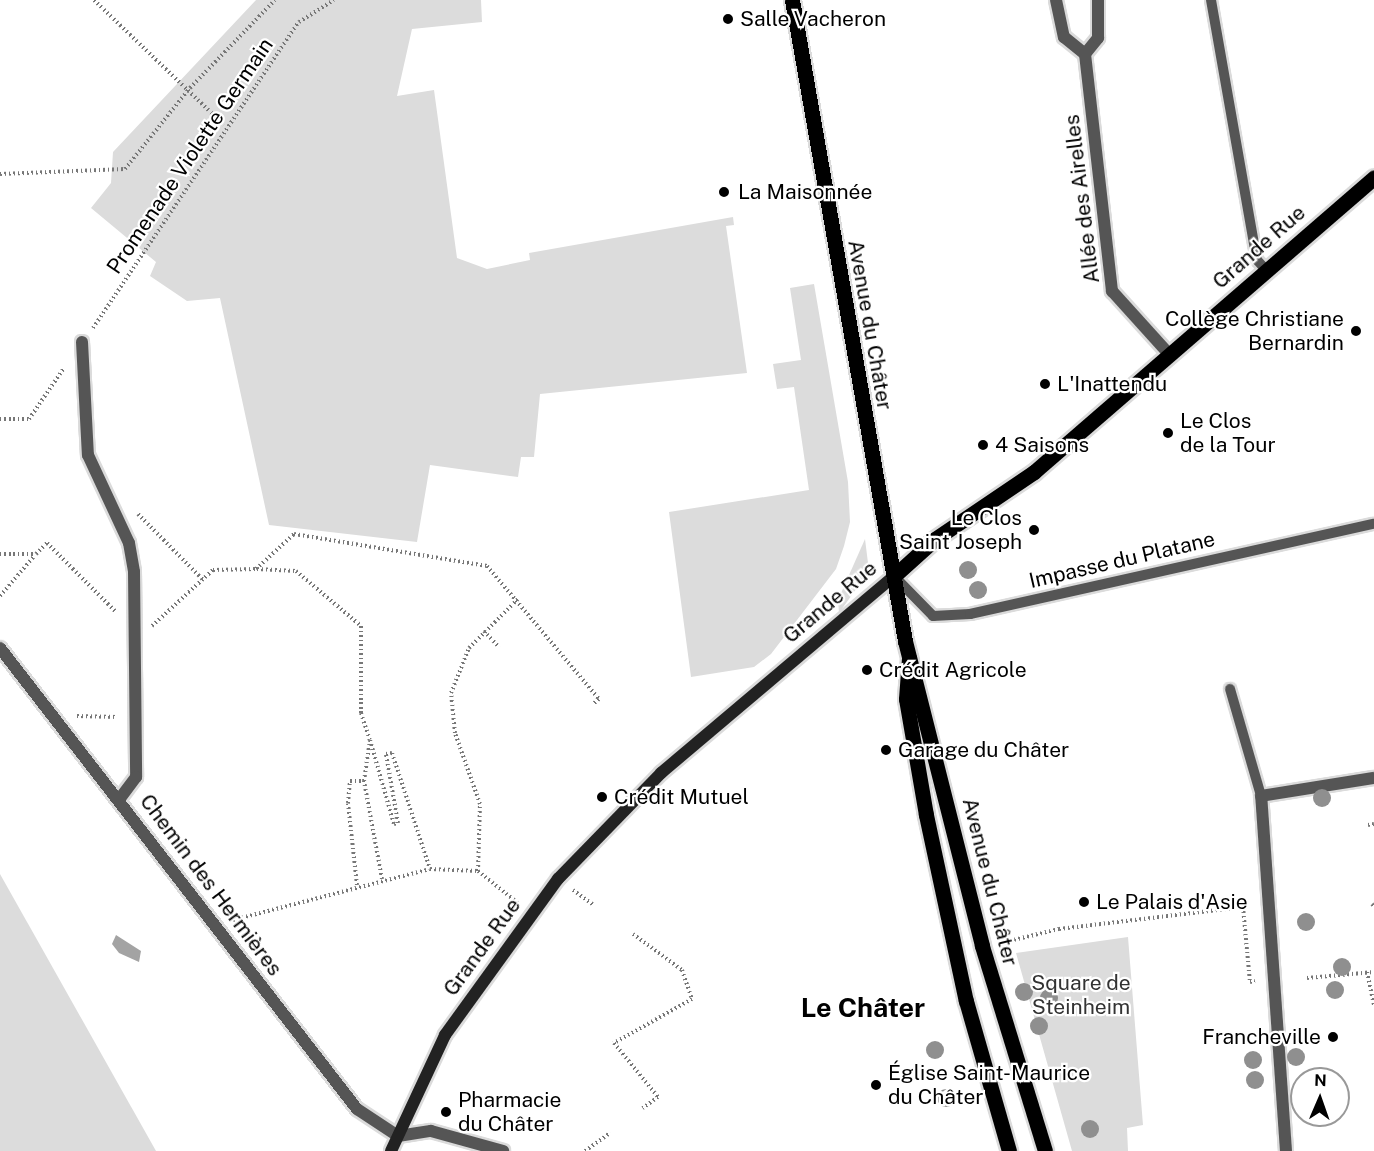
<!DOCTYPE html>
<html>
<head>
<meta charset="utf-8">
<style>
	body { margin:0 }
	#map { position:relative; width:1374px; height:1151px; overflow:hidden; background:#fff; font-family:"Public Sans",sans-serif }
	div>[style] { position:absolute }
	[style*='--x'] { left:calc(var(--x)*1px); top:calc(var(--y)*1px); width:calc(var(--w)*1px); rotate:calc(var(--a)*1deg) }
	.green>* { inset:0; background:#dcdcdc }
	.water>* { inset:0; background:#a3a3a3 }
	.path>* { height:4px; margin-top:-2px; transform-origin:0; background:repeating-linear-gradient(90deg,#777 0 1.5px,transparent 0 4.5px) }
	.roads { filter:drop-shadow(2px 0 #dbdbdb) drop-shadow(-2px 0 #dbdbdb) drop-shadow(0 2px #dbdbdb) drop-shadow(0 -2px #dbdbdb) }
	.lane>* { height:10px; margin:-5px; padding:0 5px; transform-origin:5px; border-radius:5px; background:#555 }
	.street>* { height:12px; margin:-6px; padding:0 6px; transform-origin:6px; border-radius:6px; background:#555 }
	.secondary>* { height:12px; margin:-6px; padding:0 6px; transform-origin:6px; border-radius:6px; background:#222 }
	.primary>* { height:15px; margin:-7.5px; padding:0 7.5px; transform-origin:7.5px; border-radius:7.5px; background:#000 }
	.trees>* { width:18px; height:18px; margin:-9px; border-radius:50%; background:#8f8f8f }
	.dots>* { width:16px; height:16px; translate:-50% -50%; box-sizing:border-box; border:3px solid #fff; border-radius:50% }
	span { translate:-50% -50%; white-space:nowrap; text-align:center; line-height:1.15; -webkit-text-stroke:4.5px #fff; paint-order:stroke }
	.poi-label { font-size:21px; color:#000 }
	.left { translate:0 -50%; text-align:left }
	.right { translate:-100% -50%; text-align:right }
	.street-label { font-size:21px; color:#000 }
	.park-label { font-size:21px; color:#333 }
	.district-label { font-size:27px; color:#000; font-weight:700 }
	.north { position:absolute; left:1290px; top:1067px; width:60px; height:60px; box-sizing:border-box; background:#fff; border:2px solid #999; border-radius:50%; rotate:2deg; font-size:16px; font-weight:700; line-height:24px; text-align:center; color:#000 }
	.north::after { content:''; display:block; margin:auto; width:21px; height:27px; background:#000; clip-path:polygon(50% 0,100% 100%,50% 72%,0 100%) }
</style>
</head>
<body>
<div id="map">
	<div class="green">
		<div style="clip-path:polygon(256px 0,481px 0,482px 22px,412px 29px,397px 96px,434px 90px,457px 258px,487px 269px,530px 260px,529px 253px,733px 217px,734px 225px,726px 226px,747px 373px,540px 394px,534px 457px,521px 457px,518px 477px,430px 465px,417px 542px,269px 525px,220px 298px,187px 301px,150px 276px,156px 262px,91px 208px,111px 183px,113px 152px)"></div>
		<div style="clip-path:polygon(814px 284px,848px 482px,850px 522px,844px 546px,836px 569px,771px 654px,754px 667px,691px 677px,669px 512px,809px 490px,794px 387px,777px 389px,773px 364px,801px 360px,790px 288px)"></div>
		<div style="clip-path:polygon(865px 539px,869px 571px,839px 613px,838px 600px)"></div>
		<div style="clip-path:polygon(0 874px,156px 1151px,0 1151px)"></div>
		<div style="clip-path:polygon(1128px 937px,1143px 1125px,1127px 1128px,1128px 1151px,1072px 1151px,1016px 953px)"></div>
	</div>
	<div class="water">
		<div style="clip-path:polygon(116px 935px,141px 951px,139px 962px,119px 953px,112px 944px)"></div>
	</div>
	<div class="path">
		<div style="--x:94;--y:0;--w:180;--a:43.9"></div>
		<div style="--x:0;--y:174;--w:125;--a:-2.3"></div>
		<div style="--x:125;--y:169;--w:104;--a:-51.3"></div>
		<div style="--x:190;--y:88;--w:122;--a:-46"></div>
		<div style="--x:93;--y:328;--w:369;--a:-56.1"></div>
		<div style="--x:299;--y:22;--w:41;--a:-32.2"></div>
		<div style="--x:0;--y:419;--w:29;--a:0"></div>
		<div style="--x:29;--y:419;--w:62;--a:-55.5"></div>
		<div style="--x:138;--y:514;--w:93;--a:45.4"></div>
		<div style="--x:0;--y:554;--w:36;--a:0"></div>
		<div style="--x:36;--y:554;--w:16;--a:-45"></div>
		<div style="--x:47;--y:543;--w:99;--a:45"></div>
		<div style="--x:257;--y:569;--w:39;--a:3"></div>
		<div style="--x:296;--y:571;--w:85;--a:40.2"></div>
		<div style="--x:361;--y:626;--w:87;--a:90"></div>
		<div style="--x:361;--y:713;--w:28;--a:72"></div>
		<div style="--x:0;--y:596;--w:54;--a:-49.5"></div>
		<div style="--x:152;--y:626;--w:83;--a:-42.6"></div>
		<div style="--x:213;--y:570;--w:43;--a:-1.3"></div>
		<div style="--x:256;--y:569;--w:52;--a:-42.6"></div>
		<div style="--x:294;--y:534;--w:196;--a:9.4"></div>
		<div style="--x:487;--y:566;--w:174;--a:49.9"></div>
		<div style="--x:599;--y:699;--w:8;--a:140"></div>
		<div style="--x:484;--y:631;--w:22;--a:47"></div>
		<div style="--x:77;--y:716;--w:40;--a:1.4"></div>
		<div style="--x:1368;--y:825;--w:6;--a:-9"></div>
		<div style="--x:478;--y:871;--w:67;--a:-88.3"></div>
		<div style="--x:480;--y:804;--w:75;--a:-109.4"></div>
		<div style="--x:455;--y:733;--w:40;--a:-95.7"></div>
		<div style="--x:451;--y:693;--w:48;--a:-68.2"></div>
		<div style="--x:469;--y:648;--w:69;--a:-45"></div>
		<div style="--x:382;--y:879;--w:100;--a:-100.4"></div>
		<div style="--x:364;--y:781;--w:41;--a:-81.7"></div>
		<div style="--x:370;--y:740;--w:87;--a:74.1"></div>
		<div style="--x:394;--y:824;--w:4;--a:-14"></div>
		<div style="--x:398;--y:823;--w:70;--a:-99.9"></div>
		<div style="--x:386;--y:754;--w:6;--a:-9"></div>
		<div style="--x:392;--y:753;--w:122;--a:71.9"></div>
		<div style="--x:357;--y:885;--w:82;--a:-96.3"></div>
		<div style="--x:348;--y:803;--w:22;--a:-85"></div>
		<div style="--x:350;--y:781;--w:14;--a:0"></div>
		<div style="--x:573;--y:890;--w:26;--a:36"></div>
		<div style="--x:1372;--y:904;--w:3;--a:45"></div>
		<div style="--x:233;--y:920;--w:203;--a:-14.5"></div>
		<div style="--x:430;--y:869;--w:48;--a:2.4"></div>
		<div style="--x:478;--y:871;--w:53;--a:38.8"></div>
		<div style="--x:633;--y:934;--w:61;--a:36.3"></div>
		<div style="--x:682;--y:970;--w:31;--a:71"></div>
		<div style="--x:692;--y:999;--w:90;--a:150.6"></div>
		<div style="--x:614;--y:1043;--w:70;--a:50.8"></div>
		<div style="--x:658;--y:1097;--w:19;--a:144"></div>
		<div style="--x:1001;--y:943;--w:60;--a:-13.6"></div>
		<div style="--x:1059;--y:929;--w:185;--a:-6.8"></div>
		<div style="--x:1243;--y:907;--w:75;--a:84.7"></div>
		<div style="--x:1250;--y:982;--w:5;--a:-11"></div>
		<div style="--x:1367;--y:972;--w:34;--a:78"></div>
		<div style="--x:1307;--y:978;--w:67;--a:-5.1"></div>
		<div style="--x:585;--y:1151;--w:31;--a:-36"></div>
	</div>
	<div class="roads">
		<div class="lane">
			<div style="--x:1211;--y:0;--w:264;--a:80"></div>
			<div style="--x:1257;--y:260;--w:12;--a:48"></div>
			<div style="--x:894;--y:576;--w:56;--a:45.7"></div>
			<div style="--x:933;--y:616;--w:37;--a:-3"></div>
			<div style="--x:970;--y:614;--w:414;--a:-12.6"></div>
			<div style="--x:1230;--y:689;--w:111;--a:73.8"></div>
		</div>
		<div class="street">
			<div style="--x:1056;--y:0;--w:38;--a:78"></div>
			<div style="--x:1064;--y:37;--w:27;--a:39"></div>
			<div style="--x:1085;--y:54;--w:21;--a:-51"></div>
			<div style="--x:1098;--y:38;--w:38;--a:-90"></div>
			<div style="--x:1085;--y:54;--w:239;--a:83.5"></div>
			<div style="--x:1112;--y:291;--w:84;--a:47.9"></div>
			<div style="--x:82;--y:342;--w:113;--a:87"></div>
			<div style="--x:88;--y:455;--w:97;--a:65"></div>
			<div style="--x:129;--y:543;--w:29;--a:80"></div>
			<div style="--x:134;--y:572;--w:205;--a:89.4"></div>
			<div style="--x:136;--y:777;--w:26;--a:127"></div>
			<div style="--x:0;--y:648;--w:583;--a:52.25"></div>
			<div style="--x:357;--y:1109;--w:49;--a:33.4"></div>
			<div style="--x:398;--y:1136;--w:33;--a:-9"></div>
			<div style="--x:431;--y:1131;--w:75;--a:15.5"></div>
			<div style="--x:1286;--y:1151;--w:356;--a:-94"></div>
			<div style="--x:1261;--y:796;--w:114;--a:-9.1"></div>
		</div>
		<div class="secondary">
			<div style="--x:391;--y:1151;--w:128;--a:-65"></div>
			<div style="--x:445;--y:1035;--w:193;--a:-54.1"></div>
			<div style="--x:558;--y:879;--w:148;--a:-45.8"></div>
			<div style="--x:661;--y:773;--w:305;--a:-40.2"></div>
		</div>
		<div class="primary">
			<div style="--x:792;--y:0;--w:651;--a:80"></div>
			<div style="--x:905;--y:641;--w:315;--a:75.8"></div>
			<div style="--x:982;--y:946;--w:214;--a:72.9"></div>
			<div style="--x:894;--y:576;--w:55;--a:-42.1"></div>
			<div style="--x:935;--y:539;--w:120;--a:-34.1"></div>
			<div style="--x:1034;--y:472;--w:450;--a:-40.9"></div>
			<div style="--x:909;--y:658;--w:41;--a:94.2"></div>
			<div style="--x:906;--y:699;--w:118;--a:80.2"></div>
			<div style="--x:926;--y:815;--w:190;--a:77.9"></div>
			<div style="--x:966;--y:1001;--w:156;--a:74"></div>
		</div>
	</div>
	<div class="trees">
		<div style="left:968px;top:570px"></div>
		<div style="left:978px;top:590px"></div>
		<div style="left:1322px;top:798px"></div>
		<div style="left:1306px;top:922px"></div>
		<div style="left:1342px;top:967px"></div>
		<div style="left:1335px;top:990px"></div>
		<div style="left:1024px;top:992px"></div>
		<div style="left:1049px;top:998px"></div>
		<div style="left:1039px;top:1026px"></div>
		<div style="left:935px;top:1050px"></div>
		<div style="left:1296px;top:1057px"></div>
		<div style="left:1253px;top:1060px"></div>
		<div style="left:1255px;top:1080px"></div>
		<div style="left:946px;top:1098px"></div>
		<div style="left:1090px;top:1129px"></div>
	</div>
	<div class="dots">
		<div style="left:728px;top:19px;background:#000"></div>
		<div style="left:724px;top:192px;background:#000"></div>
		<div style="left:1356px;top:331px;background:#000"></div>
		<div style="left:1045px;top:384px;background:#000"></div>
		<div style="left:1168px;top:433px;background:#000"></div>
		<div style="left:983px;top:445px;background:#000"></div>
		<div style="left:1034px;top:530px;background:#000"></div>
		<div style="left:867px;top:670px;background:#000"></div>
		<div style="left:886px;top:750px;background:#000"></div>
		<div style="left:602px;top:797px;background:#000"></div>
		<div style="left:1084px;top:902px;background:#000"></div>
		<div style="left:1333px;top:1037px;background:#000"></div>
		<div style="left:876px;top:1085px;background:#000"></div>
		<div style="left:446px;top:1112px;background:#000"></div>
	</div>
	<div class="poi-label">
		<span class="left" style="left:740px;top:19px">Salle Vacheron</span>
		<span class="left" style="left:738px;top:192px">La Maisonnée</span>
		<span class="right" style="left:1344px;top:331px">Collège Christiane<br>Bernardin</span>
		<span class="left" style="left:1057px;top:384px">L'Inattendu</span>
		<span class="left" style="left:1180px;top:433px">Le Clos<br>de la Tour</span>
		<span class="left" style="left:995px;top:445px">4 Saisons</span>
		<span class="right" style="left:1022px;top:530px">Le Clos<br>Saint Joseph</span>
		<span class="left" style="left:879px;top:670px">Crédit Agricole</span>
		<span class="left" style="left:898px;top:750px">Garage du Châter</span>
		<span class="left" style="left:614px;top:797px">Crédit Mutuel</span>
		<span class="left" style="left:1096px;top:902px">Le Palais d'Asie</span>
		<span class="right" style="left:1321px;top:1037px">Francheville</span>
		<span class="left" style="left:888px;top:1085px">Église Saint-Maurice<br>du Châter</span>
		<span class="left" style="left:458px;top:1112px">Pharmacie<br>du Châter</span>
	</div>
	<div class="street-label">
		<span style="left:190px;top:156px;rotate:-56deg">Promenade Violette Germain</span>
		<span style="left:1082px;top:199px;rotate:-97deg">Allée des Airelles</span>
		<span style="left:1259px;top:247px;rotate:-41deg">Grande Rue</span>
		<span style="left:870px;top:325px;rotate:80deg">Avenue du Châter</span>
		<span style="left:1122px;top:560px;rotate:-13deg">Impasse du Platane</span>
		<span style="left:830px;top:602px;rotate:-40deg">Grande Rue</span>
		<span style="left:990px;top:882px;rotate:76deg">Avenue du Châter</span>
		<span style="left:211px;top:885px;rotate:53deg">Chemin des Hermières</span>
		<span style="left:482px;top:947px;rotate:-54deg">Grande Rue</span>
	</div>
	<div class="park-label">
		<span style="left:1081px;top:995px">Square de<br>Steinheim</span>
	</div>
	<div class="district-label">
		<span style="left:863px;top:1008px">Le Châter</span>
	</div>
	<div class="north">N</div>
</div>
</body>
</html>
